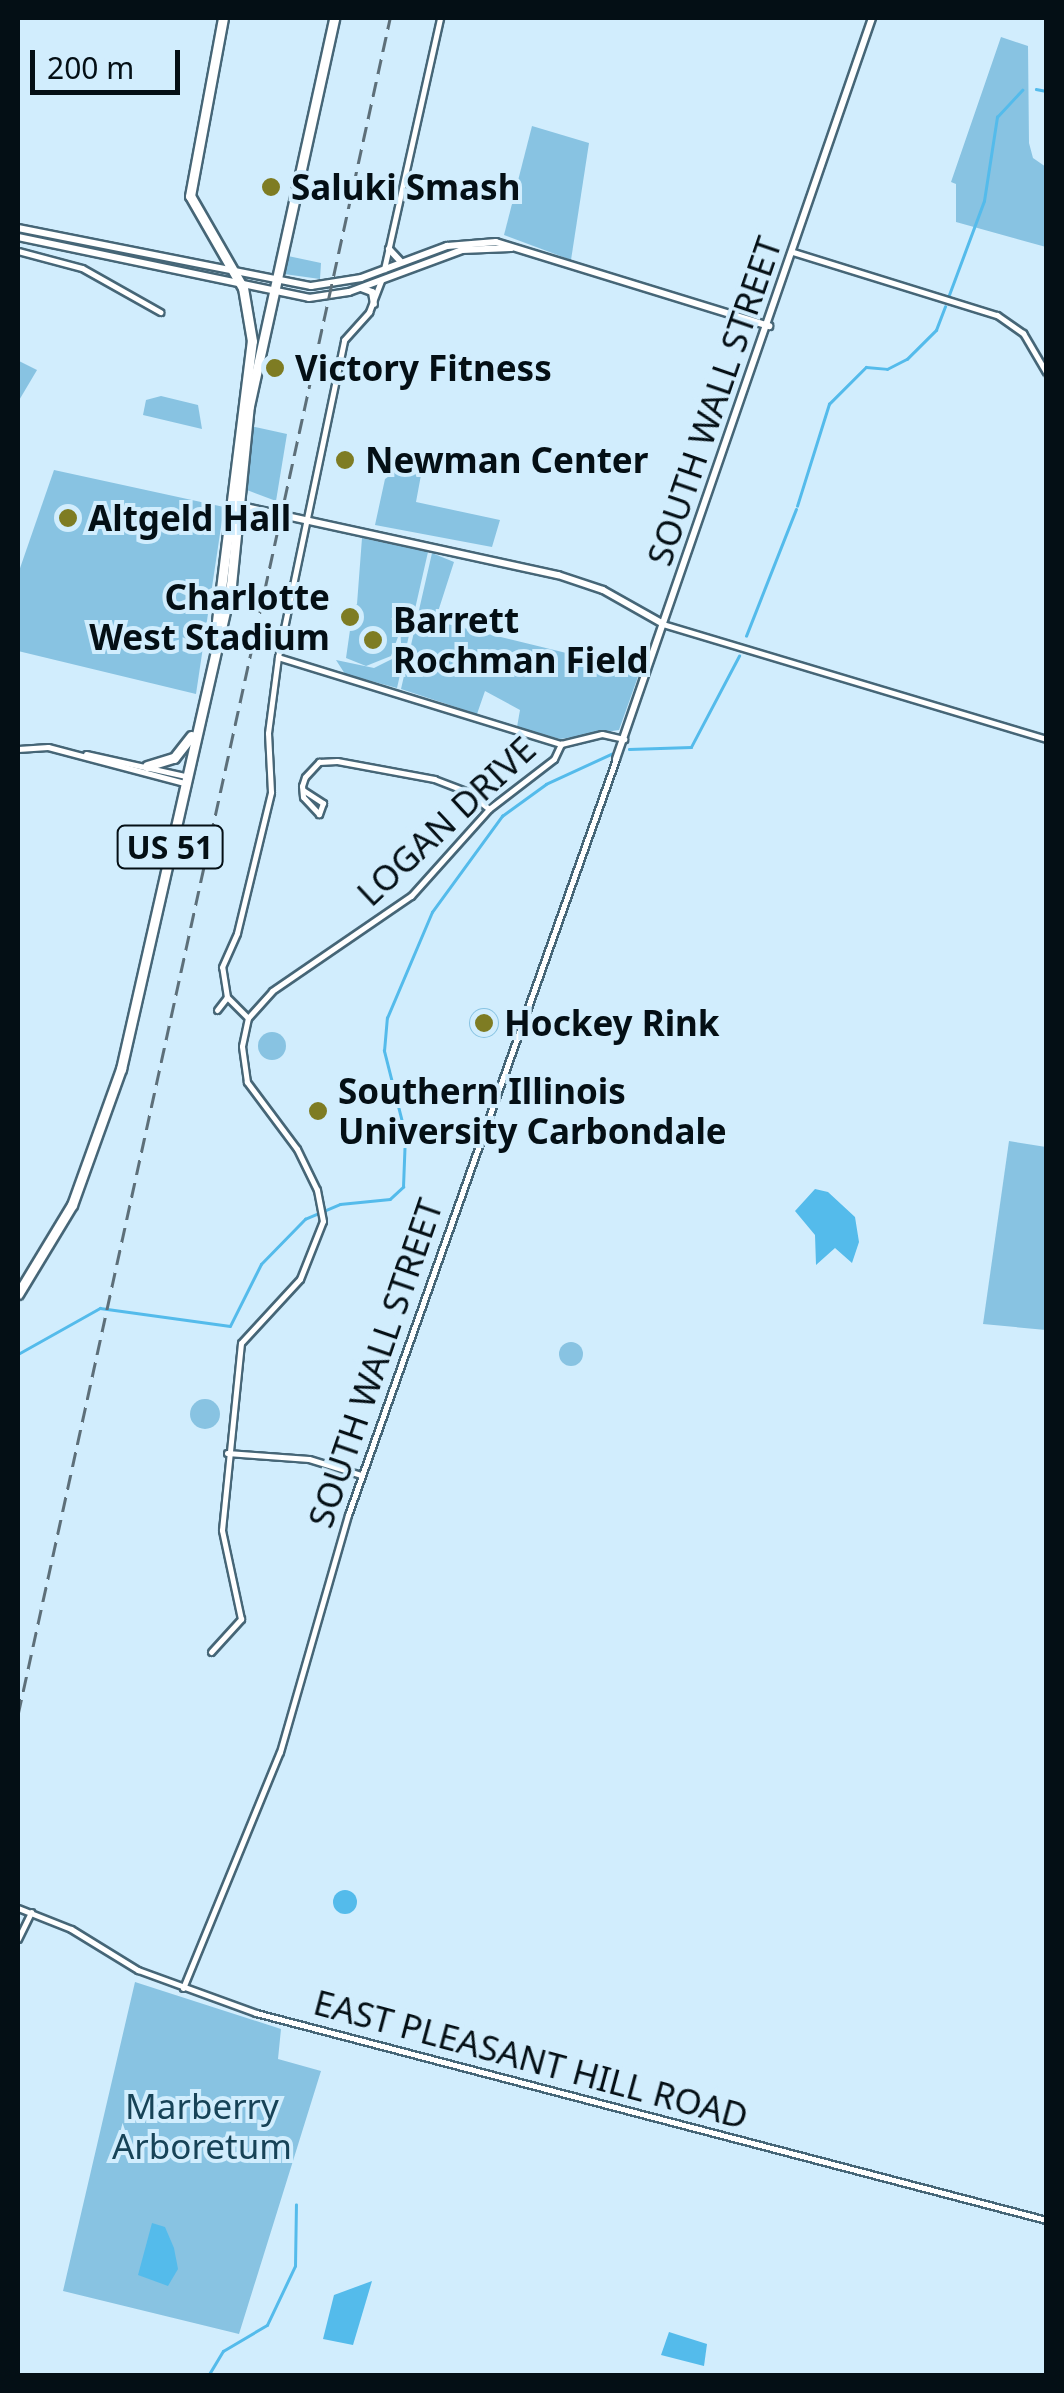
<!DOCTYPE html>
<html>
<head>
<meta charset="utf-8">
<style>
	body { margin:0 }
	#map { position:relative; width:1064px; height:2393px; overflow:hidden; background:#d1edfd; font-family:"Noto Sans",sans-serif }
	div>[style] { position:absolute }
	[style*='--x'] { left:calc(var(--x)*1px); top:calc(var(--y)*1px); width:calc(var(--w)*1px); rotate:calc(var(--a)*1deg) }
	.green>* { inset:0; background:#88c3e2 }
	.round { border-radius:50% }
	.water>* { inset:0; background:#54bbeb }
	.stream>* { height:2.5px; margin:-1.25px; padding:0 1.25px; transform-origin:1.25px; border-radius:1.25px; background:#54bbeb }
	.roads { filter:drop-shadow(2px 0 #466677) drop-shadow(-2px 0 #466677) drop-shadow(0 2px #466677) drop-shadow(0 -2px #466677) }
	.tertiary>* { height:5px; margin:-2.5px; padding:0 2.5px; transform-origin:2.5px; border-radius:2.5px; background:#fff }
	.secondary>* { height:6px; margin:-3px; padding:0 3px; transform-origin:3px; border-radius:3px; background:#fff }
	.trunk>* { height:9px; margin:-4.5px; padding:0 4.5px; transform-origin:4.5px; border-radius:4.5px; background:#fff }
	.rail>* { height:2.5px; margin-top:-1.25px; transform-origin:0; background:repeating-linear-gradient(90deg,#5d6f79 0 15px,transparent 0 23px) }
	.dots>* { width:28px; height:28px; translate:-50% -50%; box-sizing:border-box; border:5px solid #d1edfd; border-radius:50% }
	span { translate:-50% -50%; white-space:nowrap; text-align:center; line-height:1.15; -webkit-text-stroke:8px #d1edfd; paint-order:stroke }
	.shield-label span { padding:2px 8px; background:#d1edfd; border:2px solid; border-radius:8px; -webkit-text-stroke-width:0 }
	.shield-label { font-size:32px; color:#040f15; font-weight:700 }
	.poi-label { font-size:35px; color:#040f15; font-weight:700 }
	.left { translate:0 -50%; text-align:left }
	.right { translate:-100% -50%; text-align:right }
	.street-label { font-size:35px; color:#040f15 }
	.park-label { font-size:35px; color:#174357 }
	.frame { position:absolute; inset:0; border:20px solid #040f15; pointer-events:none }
	.scale { position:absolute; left:30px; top:50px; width:150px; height:45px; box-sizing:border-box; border:5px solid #040f15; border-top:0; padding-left:12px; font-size:30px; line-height:35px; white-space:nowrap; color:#040f15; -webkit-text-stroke:8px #d1edfd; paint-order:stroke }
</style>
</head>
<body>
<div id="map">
	<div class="green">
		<div style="clip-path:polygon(1001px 37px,1028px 46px,1029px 143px,1033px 158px,1046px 167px,1046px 247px,956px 222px,956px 184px,951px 182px)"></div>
		<div style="clip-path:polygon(532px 126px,589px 143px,571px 260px,504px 235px)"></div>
		<div style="clip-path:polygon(288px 256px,321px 263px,320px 279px,284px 274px)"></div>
		<div style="clip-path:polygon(19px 361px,37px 370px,18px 402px,18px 361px)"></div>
		<div style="clip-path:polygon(161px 396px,198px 405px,202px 429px,143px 415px,146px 400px)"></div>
		<div style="clip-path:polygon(250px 426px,287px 434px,276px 501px,247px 490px)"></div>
		<div style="clip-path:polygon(54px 470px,224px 507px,196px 694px,18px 651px,18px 574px)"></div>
		<div style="clip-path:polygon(398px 470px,421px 475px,416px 502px,500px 520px,492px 547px,375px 525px,385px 479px)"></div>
		<div style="clip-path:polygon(362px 538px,428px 552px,397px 688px,345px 674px,336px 660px,374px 668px,392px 659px,401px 643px,400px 624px,391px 618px,399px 634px,391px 656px,366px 666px,346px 658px,350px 630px,343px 618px,357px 604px)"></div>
		<div style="clip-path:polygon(432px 553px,454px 562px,435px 621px,640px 671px,619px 730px,560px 739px,517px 727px,520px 710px,485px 691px,477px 714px,401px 689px)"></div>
		<div class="round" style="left:469px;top:1008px;width:30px;height:30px"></div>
		<div class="round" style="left:258px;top:1032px;width:28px;height:28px"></div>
		<div style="clip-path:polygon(1009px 1141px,1046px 1147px,1046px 1330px,983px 1324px)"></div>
		<div class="round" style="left:559px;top:1342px;width:24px;height:24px"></div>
		<div class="round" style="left:190px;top:1399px;width:30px;height:30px"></div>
		<div style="clip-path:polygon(135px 1982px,281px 2029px,278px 2059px,321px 2071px,239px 2334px,63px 2291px)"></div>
	</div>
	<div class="water">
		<div style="clip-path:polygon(815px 1189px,828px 1192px,855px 1217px,859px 1242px,852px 1263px,835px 1248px,816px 1265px,815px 1235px,795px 1211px)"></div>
		<div class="round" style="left:333px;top:1890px;width:24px;height:24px"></div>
		<div style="clip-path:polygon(152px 2223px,165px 2227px,174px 2248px,178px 2269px,168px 2286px,138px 2275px)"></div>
		<div style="clip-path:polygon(372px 2281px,353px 2345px,323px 2339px,334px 2295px)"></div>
		<div style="clip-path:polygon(669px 2332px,707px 2344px,704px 2366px,661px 2355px)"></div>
	</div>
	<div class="stream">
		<div style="--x:1036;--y:89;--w:10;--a:11"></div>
		<div style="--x:949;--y:295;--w:100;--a:-69.6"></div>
		<div style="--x:984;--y:201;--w:85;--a:-81.2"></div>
		<div style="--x:997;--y:117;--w:37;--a:-47"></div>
		<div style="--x:797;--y:506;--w:107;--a:-72.6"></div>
		<div style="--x:829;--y:404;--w:52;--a:-45"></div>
		<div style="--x:866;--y:367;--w:21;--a:5"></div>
		<div style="--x:887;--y:369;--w:22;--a:-27"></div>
		<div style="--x:907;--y:359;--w:41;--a:-45"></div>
		<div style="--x:936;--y:330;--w:25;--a:-69"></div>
		<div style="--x:746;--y:636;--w:136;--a:-68.5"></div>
		<div style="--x:629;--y:749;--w:62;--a:-1.8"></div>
		<div style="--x:691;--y:747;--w:103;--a:-62.2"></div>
		<div style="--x:18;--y:1354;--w:94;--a:-29.3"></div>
		<div style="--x:100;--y:1308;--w:131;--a:7.9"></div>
		<div style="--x:230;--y:1326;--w:69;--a:-63.4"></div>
		<div style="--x:261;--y:1264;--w:63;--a:-45.6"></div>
		<div style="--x:305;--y:1219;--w:38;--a:-23"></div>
		<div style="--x:340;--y:1204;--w:50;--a:-5.7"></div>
		<div style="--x:390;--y:1199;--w:18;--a:-43"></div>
		<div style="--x:403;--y:1187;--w:53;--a:-87.8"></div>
		<div style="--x:405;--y:1134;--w:86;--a:-104.2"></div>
		<div style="--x:384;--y:1051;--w:33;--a:-85"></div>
		<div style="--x:387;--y:1018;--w:115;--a:-67"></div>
		<div style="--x:432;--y:912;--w:119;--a:-53.9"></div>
		<div style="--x:502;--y:816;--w:54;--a:-36"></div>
		<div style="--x:546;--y:784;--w:72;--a:-24.8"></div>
		<div style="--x:208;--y:2376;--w:29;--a:-59"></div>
		<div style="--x:223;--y:2351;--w:51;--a:-30.6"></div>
		<div style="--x:267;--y:2325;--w:65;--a:-64.6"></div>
		<div style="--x:295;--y:2266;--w:61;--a:-89.1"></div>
	</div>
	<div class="roads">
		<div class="tertiary">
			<div style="--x:18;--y:251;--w:66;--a:14.9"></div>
			<div style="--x:82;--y:268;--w:90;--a:29.4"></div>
			<div style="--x:793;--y:252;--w:214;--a:17.2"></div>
			<div style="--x:997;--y:315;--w:32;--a:35"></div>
			<div style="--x:1023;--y:333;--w:45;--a:59.5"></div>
			<div style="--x:384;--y:269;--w:257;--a:-77.4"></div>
			<div style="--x:663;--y:624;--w:400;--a:16.7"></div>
			<div style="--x:278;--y:657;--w:296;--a:17.1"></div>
			<div style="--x:18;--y:749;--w:30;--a:-4"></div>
			<div style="--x:48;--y:747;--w:141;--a:14.8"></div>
			<div style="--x:86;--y:754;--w:101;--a:12.5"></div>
			<div style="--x:303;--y:790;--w:24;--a:33"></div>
			<div style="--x:323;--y:803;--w:12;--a:110"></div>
			<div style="--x:319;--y:814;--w:23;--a:-133"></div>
			<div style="--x:303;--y:797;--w:11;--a:-95"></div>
			<div style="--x:302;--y:786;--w:9;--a:-72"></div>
			<div style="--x:305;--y:777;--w:21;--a:-47"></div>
			<div style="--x:319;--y:762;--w:18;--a:-3"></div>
			<div style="--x:337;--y:761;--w:99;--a:10.5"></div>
			<div style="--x:434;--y:779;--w:36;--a:21"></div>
			<div style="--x:468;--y:792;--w:27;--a:39"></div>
			<div style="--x:217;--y:1010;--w:16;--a:-52"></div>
			<div style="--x:248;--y:1018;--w:30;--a:-135"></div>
			<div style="--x:227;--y:997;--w:30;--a:-99"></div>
			<div style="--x:222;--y:967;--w:37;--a:-66"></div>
			<div style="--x:237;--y:933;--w:145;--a:-76.4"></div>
			<div style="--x:271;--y:792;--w:59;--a:-92.9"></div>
			<div style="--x:268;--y:733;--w:77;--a:-82.5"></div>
			<div style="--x:278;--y:657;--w:324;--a:-78.2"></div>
			<div style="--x:344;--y:340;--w:38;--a:-48"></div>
			<div style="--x:369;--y:312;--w:34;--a:-69"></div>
			<div style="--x:227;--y:1453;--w:82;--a:4.2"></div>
			<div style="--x:309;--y:1459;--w:54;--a:17.1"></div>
			<div style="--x:211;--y:1652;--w:45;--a:-47.7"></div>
			<div style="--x:241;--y:1619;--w:91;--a:-102.1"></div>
			<div style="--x:222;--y:1530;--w:188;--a:-84.2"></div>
			<div style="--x:241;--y:1343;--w:87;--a:-47.3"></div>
			<div style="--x:300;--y:1279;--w:62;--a:-68.4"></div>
			<div style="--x:323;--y:1221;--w:32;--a:-101"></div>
			<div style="--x:317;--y:1190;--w:46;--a:-116"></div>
			<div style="--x:297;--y:1149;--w:84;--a:-126.7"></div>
			<div style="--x:247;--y:1082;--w:36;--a:-98"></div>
			<div style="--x:242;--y:1046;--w:29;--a:-78"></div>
			<div style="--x:248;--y:1018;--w:36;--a:-48"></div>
			<div style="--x:272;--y:991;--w:168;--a:-34.4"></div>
			<div style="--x:411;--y:896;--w:117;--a:-48.1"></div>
			<div style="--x:489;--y:809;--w:82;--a:-37.6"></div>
			<div style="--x:554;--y:759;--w:17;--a:-65"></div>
			<div style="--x:561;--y:744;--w:42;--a:-13.7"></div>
			<div style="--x:602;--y:734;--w:23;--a:13"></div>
			<div style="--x:18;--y:1908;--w:57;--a:21.6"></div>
			<div style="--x:71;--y:1929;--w:79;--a:31.5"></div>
			<div style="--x:138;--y:1970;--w:126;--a:20"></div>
			<div style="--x:256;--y:2013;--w:817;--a:14.68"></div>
			<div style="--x:18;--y:1939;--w:30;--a:-64"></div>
			<div style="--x:183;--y:1988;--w:255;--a:-67.7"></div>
			<div style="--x:280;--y:1752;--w:247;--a:-74"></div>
			<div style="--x:348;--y:1515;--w:802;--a:-70.48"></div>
		</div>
		<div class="secondary">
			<div style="--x:18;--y:228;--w:299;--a:11.2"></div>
			<div style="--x:311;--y:286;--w:51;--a:-9.1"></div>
			<div style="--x:361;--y:278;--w:92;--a:-20.4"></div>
			<div style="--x:447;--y:246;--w:49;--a:-4.7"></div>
			<div style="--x:496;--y:242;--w:286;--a:17.1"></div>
			<div style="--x:18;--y:237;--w:297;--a:11.8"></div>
			<div style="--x:309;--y:298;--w:40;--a:-8.5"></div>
			<div style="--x:349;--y:292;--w:121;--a:-20.4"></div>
			<div style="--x:462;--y:250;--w:49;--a:-2.3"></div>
			<div style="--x:389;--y:249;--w:16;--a:47"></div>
			<div style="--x:361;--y:288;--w:12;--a:20"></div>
			<div style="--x:372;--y:292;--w:12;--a:81"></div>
			<div style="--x:236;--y:505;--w:330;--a:12.3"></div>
			<div style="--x:558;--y:575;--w:47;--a:18.4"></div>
			<div style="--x:603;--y:590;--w:69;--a:29.5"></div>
			<div style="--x:616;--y:759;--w:784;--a:-70.94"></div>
		</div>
		<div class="trunk">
			<div style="--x:217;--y:621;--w:282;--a:-82.9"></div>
			<div style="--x:252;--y:341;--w:54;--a:-99.6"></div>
			<div style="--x:243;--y:288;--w:106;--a:-119.9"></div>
			<div style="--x:190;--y:196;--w:181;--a:-79.5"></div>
			<div style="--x:147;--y:766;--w:28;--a:-17"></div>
			<div style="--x:174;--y:758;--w:28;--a:-52"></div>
			<div style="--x:18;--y:1294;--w:104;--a:-58.8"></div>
			<div style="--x:72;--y:1205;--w:145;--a:-70.2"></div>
			<div style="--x:121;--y:1069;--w:496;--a:-77.2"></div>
			<div style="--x:231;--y:585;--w:180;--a:-84.3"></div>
			<div style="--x:249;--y:406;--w:397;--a:-77.6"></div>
		</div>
	</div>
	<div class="rail">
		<div style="--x:18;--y:1714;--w:1736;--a:-77.63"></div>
	</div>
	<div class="dots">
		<div style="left:271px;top:187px;background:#7e7c23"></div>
		<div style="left:275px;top:368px;background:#7e7c23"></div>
		<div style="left:345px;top:460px;background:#7e7c23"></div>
		<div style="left:68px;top:518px;background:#7e7c23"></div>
		<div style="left:350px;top:617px;background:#7e7c23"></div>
		<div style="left:373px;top:640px;background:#7e7c23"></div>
		<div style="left:484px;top:1023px;background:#7e7c23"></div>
		<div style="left:318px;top:1111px;background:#7e7c23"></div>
	</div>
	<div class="shield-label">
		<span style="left:170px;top:847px">US 51</span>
	</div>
	<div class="poi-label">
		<span class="left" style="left:291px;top:187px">Saluki Smash</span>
		<span class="left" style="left:295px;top:368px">Victory Fitness</span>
		<span class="left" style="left:365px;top:460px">Newman Center</span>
		<span class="left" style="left:88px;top:518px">Altgeld Hall</span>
		<span class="right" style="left:330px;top:617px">Charlotte<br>West Stadium</span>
		<span class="left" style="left:393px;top:640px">Barrett<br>Rochman Field</span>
		<span class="left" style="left:504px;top:1023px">Hockey Rink</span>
		<span class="left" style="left:338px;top:1111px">Southern Illinois<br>University Carbondale</span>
	</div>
	<div class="street-label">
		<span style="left:714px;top:401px;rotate:-71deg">SOUTH WALL STREET</span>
		<span style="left:446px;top:821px;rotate:-43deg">LOGAN DRIVE</span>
		<span style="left:375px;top:1363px;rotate:-71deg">SOUTH WALL STREET</span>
		<span style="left:531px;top:2059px;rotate:15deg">EAST PLEASANT HILL ROAD</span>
	</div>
	<div class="park-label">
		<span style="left:202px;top:2126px">Marberry<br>Arboretum</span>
	</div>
	<div class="frame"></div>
	<div class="scale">200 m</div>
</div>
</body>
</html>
